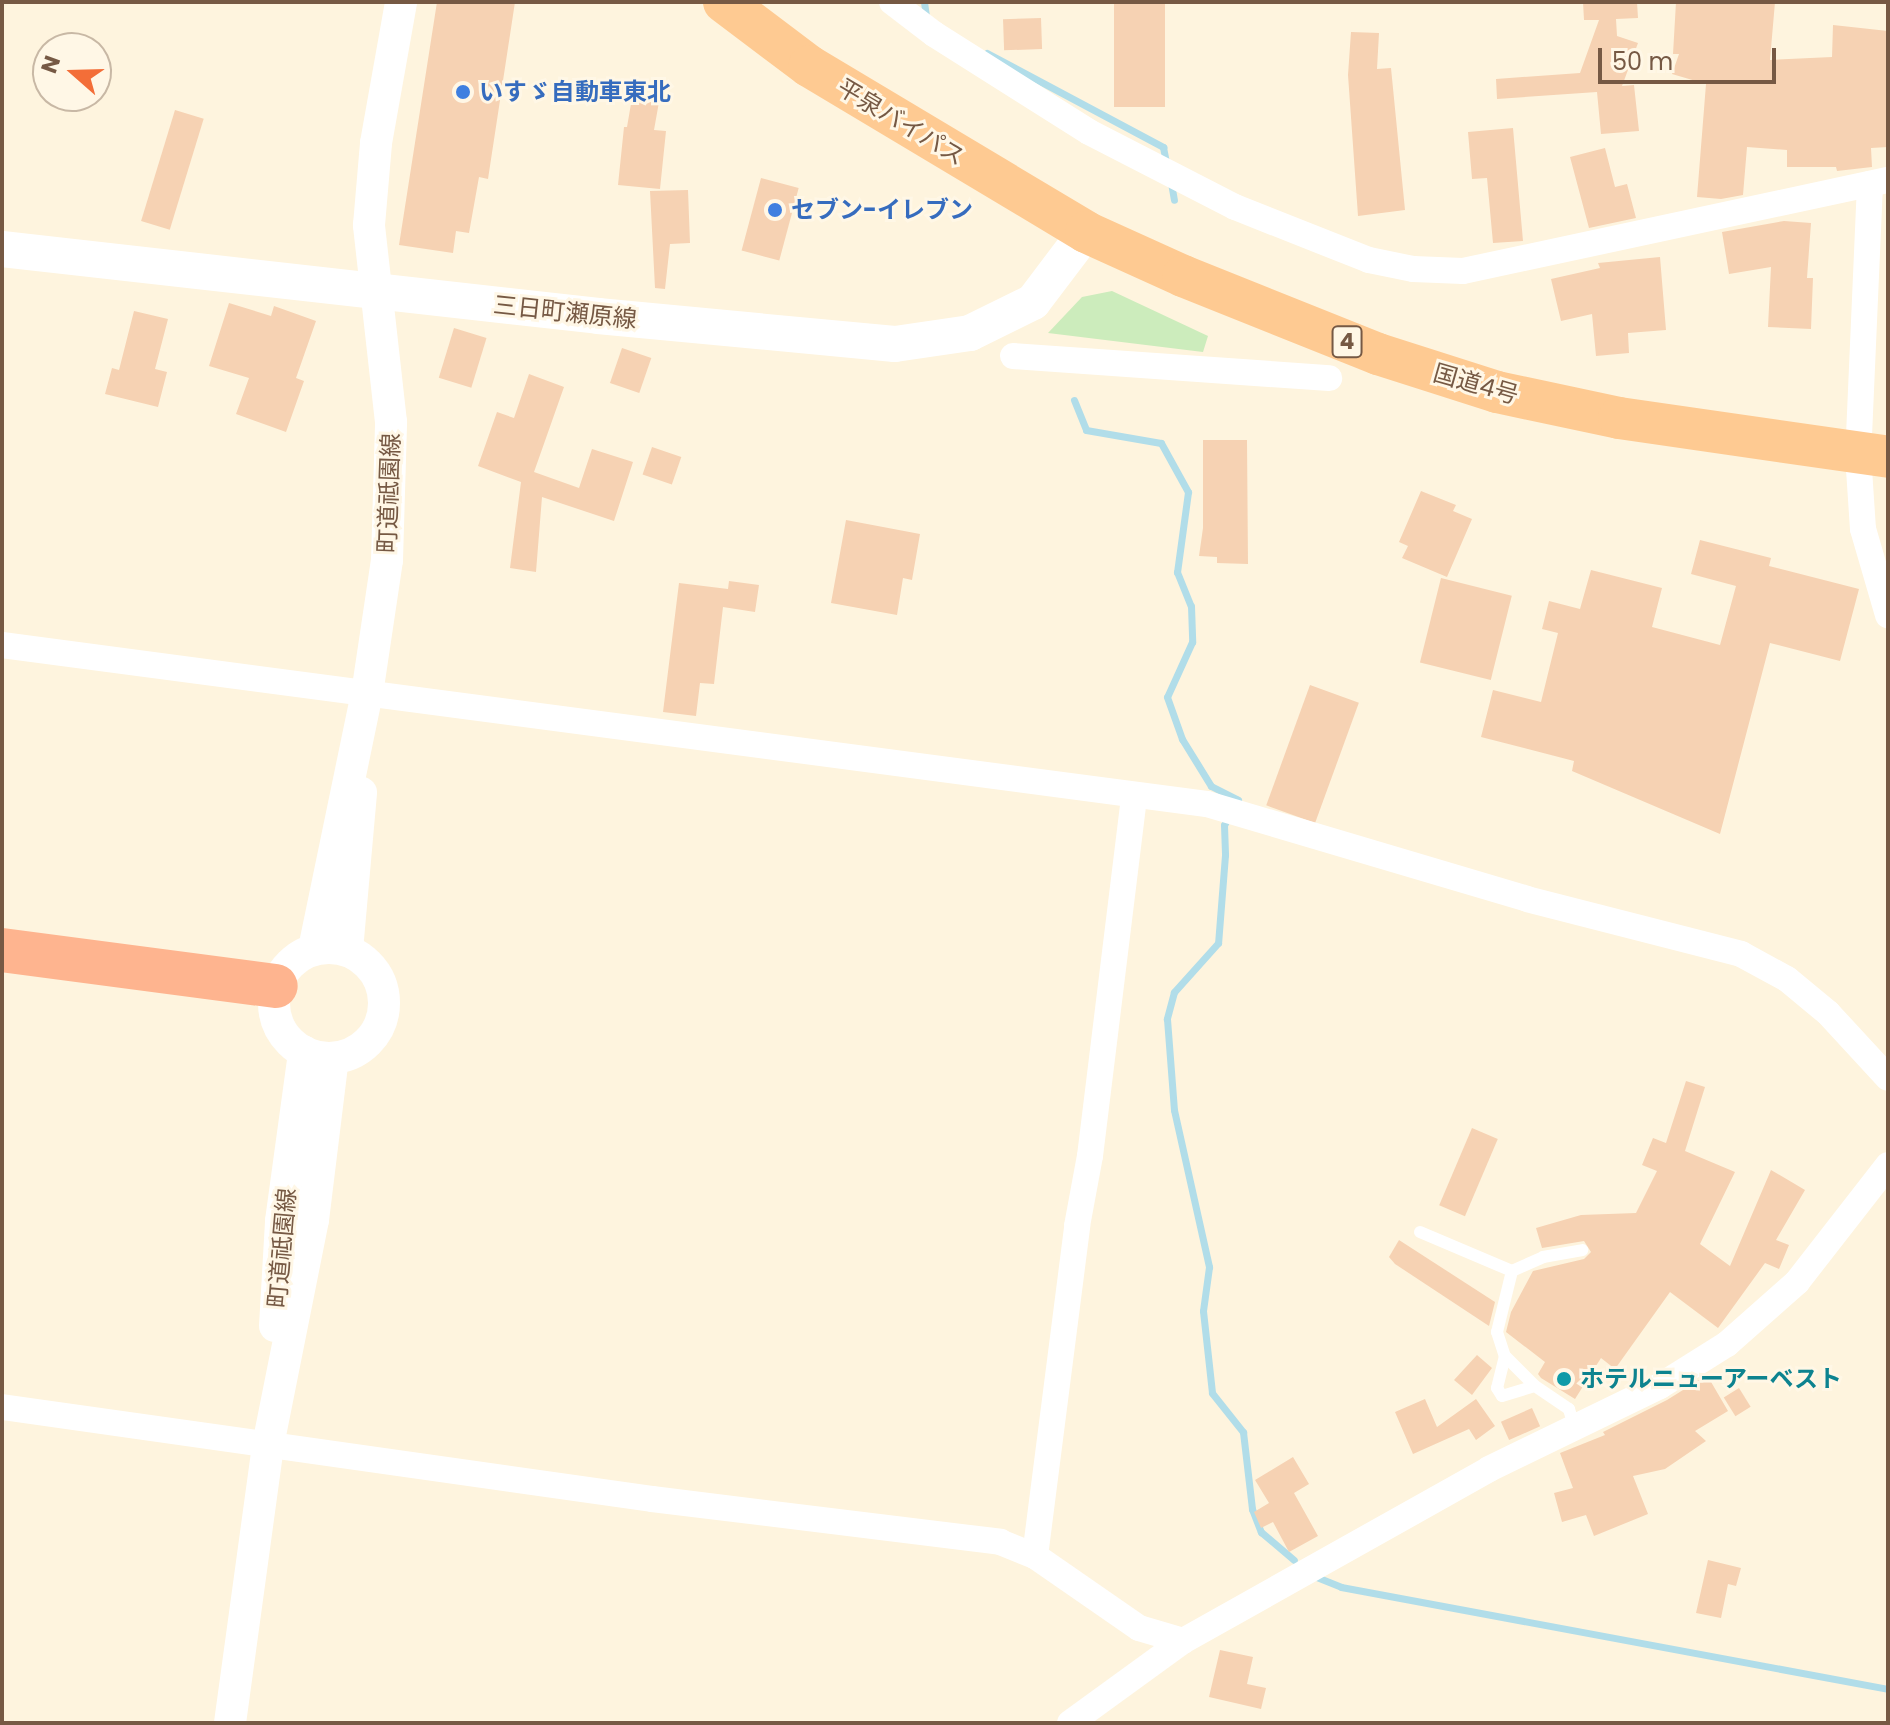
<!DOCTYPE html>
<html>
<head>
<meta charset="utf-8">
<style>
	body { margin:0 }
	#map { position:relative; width:1890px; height:1725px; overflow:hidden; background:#fef4de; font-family:Poppins,"Noto Sans JP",sans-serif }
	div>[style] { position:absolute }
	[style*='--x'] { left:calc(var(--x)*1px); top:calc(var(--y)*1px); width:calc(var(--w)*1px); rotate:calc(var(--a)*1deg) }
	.green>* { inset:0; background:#ccecbc }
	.stream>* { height:7px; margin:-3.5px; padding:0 3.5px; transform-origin:3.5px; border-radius:3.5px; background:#b1dde9 }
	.building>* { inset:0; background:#f6d2b3; transform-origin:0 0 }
	.service>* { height:12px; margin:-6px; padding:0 6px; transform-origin:6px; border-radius:6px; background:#fff }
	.minor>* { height:26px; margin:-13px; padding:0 13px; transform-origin:13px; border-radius:13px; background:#fff }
	.tertiary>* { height:32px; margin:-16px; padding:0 16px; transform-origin:16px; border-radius:16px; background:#fff }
	.tertiary>.ring { margin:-16px; padding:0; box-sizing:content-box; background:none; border:32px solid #fff; border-radius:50% }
	.secondary>* { height:36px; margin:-18px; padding:0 18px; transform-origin:18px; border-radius:18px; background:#fff }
	.trunk>* { height:42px; margin:-21px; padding:0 21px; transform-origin:21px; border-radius:21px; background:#feca92 }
	.motorway>* { height:44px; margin:-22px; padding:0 22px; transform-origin:22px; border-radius:22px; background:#feb48f }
	.dots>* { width:22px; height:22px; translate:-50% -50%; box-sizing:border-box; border:4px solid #fff7e6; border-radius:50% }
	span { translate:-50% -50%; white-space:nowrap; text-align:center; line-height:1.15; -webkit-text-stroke:6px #fff7e6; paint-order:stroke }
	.shield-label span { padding:2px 6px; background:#fff7e6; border:2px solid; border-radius:6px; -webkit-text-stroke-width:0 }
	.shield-label { font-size:22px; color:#765944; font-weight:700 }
	.shop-label { font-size:24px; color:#366cbe; font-weight:700 }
	.left { translate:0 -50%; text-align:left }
	.street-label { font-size:24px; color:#765944 }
	.culture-label { font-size:24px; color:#0d838f; font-weight:700 }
	.frame { position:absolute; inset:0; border:4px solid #765944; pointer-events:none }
	.north { position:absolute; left:32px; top:32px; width:80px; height:80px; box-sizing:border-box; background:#fff7e6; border:2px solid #c8b8a5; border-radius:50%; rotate:290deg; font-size:22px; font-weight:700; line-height:32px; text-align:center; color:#765944 }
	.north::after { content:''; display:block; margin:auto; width:28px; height:36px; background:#f36e38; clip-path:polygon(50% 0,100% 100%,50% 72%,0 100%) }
	.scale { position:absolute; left:1598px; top:48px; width:178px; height:36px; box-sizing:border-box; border:4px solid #765944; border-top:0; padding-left:10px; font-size:24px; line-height:28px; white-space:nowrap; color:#765944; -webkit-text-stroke:6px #fff7e6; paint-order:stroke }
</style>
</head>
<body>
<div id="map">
	<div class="green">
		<div style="clip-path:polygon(1112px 291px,1208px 336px,1203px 352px,1048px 333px,1082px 297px)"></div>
	</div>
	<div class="stream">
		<div style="--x:924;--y:2;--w:15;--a:82"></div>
		<div style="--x:987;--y:53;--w:200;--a:28.1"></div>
		<div style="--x:1163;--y:147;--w:16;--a:79"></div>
		<div style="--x:1171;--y:183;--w:17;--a:80"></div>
		<div style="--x:1074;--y:400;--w:32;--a:68"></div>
		<div style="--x:1086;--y:430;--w:76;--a:9.8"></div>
		<div style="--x:1161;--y:443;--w:56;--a:61.1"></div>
		<div style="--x:1188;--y:492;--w:81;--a:97.8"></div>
		<div style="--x:1177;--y:572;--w:37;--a:68"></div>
		<div style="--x:1191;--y:606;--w:36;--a:88"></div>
		<div style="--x:1192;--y:642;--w:60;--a:114.4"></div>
		<div style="--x:1167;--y:697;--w:45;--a:70.3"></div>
		<div style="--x:1182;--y:739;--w:55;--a:58.3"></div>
		<div style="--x:1211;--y:786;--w:30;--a:27"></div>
		<div style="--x:1238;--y:800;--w:6;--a:121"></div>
		<div style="--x:1229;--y:816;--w:10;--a:119"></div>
		<div style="--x:1224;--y:825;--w:30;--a:88"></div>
		<div style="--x:1225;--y:855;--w:88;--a:94.5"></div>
		<div style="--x:1218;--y:943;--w:66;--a:131.9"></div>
		<div style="--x:1174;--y:992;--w:28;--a:105"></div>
		<div style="--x:1167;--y:1019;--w:91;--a:85.6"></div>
		<div style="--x:1174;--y:1110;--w:161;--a:77.4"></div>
		<div style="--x:1209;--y:1267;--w:44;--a:97.8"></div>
		<div style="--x:1203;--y:1311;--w:82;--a:83.7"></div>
		<div style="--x:1212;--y:1393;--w:50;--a:51.5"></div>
		<div style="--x:1243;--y:1432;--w:78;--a:83.3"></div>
		<div style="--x:1252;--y:1509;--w:25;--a:69"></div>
		<div style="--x:1261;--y:1532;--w:43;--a:40.3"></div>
		<div style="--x:1314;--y:1576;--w:29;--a:22"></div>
		<div style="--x:1341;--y:1587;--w:556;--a:10.56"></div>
	</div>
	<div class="building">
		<div style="clip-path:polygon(437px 2px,515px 2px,488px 179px,479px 177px,469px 233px,456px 231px,453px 253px,399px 245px)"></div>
		<div style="left:1114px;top:2px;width:51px;height:105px"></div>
		<div style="clip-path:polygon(1583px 2px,1637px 2px,1638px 18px,1616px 19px,1617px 36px,1638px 43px,1622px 86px,1634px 85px,1639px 131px,1601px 134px,1597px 92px,1497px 99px,1496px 79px,1580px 73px,1599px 20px,1584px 20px)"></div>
		<div style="clip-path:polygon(1676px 2px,1775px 2px,1770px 60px,1832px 57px,1833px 25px,1888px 31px,1888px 147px,1871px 148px,1872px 167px,1837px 171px,1836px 167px,1787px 167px,1787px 150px,1747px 147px,1743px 195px,1721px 199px,1697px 197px,1706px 84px,1672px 74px,1679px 54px,1673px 54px)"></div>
		<div style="left:1041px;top:18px;width:31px;height:38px;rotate:88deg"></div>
		<div style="clip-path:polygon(1351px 32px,1379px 33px,1377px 69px,1391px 68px,1405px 210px,1358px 216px,1348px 75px)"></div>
		<div style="clip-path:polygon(632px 98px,659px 102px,654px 130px,666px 131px,660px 189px,618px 185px,624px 127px,627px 127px)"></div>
		<div style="left:175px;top:110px;width:30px;height:116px;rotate:17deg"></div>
		<div style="clip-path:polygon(1513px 128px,1523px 241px,1493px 243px,1487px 178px,1472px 179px,1468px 132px)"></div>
		<div style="clip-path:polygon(1605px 148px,1615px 187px,1627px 184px,1636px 218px,1589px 228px,1570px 157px)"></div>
		<div style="left:761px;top:178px;width:39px;height:75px;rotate:15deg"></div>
		<div style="clip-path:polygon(688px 190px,690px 243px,670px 244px,665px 289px,655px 288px,650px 191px)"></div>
		<div style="clip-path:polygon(1784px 221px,1811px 223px,1807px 278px,1813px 278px,1811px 329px,1768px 327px,1771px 267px,1729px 274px,1722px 232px)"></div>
		<div style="clip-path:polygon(1660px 257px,1666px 330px,1628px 333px,1629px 353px,1596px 356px,1592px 314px,1561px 321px,1551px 279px,1600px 268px,1598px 263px)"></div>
		<div style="clip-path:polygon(229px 303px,271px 316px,274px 306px,316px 321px,296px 378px,304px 381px,286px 432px,236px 414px,249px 378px,209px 366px)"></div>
		<div style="clip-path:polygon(134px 311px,168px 319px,155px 369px,167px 372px,158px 407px,105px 394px,112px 368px,119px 370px)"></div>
		<div style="left:454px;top:328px;width:34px;height:52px;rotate:17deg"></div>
		<div style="left:622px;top:348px;width:31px;height:37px;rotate:19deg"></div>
		<div style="clip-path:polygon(529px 374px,564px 387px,534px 472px,579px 488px,592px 449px,633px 462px,614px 521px,542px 497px,536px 572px,510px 568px,521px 482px,478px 466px,497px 412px,514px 418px)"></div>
		<div style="clip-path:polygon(1203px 440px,1247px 440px,1248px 564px,1217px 563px,1217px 557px,1199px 556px,1203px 528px)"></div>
		<div style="left:652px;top:447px;width:31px;height:29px;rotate:19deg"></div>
		<div style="clip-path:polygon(1421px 491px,1456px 505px,1453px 511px,1472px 519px,1447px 577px,1402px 558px,1408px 546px,1399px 542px)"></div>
		<div style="clip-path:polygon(846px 520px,920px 534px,912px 580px,903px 578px,897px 615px,831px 603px)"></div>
		<div style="clip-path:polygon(1700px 540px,1771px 558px,1769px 566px,1859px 589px,1840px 661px,1770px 643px,1720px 834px,1572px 771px,1574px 761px,1481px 737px,1493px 690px,1541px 702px,1558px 633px,1542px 629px,1549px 601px,1580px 609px,1591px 570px,1662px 588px,1652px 627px,1720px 645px,1736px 586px,1691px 574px)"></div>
		<div style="left:1441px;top:578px;width:73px;height:87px;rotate:14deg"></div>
		<div style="clip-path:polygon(729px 581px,759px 585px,755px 612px,723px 607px,714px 684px,700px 683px,696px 716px,663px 712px,679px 583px,728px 589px)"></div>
		<div style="left:1310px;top:685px;width:52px;height:128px;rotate:20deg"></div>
		<div style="clip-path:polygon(1686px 1081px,1705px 1087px,1685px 1151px,1735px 1172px,1700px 1244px,1730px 1266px,1771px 1170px,1805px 1190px,1776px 1240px,1789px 1245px,1779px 1269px,1765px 1263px,1718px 1328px,1670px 1292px,1615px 1369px,1601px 1358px,1575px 1399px,1541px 1378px,1538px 1374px,1545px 1362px,1506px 1332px,1511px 1312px,1533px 1271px,1584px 1259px,1591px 1252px,1584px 1241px,1542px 1248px,1536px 1228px,1581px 1215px,1636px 1213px,1657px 1171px,1642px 1165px,1653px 1138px,1666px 1143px)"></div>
		<div style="left:1472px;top:1128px;width:28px;height:84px;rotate:23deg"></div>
		<div style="clip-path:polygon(1399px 1240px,1495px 1302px,1489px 1326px,1395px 1264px,1389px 1257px)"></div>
		<div style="clip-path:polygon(1477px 1355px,1492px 1368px,1472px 1395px,1454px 1380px)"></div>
		<div style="clip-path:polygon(1707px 1375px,1728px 1411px,1695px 1431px,1706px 1441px,1665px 1469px,1633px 1476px,1648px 1514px,1594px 1536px,1586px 1515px,1562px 1522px,1554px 1493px,1573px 1488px,1560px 1453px,1605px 1435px,1603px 1432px,1667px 1400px)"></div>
		<div style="left:1739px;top:1388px;width:22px;height:18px;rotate:58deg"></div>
		<div style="clip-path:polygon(1425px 1399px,1437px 1427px,1476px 1399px,1495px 1426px,1476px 1440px,1469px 1429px,1413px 1454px,1395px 1412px)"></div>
		<div style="left:1532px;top:1408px;width:20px;height:34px;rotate:66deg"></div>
		<div style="clip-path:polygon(1293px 1457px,1309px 1484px,1294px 1493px,1318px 1536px,1289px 1552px,1273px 1522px,1261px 1528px,1254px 1512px,1269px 1503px,1255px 1480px)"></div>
		<div style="clip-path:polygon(1708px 1560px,1741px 1568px,1736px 1586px,1728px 1584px,1721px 1618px,1696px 1613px)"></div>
		<div style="clip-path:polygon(1220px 1650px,1253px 1657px,1247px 1684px,1266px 1688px,1261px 1709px,1209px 1697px)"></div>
	</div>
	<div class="service">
		<div style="--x:1420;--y:1232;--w:100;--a:23"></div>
		<div style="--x:1512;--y:1271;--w:63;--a:103.8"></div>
		<div style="--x:1497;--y:1332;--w:25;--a:72"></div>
		<div style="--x:1505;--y:1356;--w:42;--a:45"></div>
		<div style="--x:1535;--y:1386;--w:41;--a:34.1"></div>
		<div style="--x:1569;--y:1409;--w:22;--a:74"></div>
		<div style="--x:1512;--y:1271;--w:34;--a:-24"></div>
		<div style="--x:1543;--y:1257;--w:40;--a:-10"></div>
		<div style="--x:1505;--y:1356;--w:33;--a:104"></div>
		<div style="--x:1497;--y:1388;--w:9;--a:58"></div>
		<div style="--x:1502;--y:1396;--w:34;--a:-17"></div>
	</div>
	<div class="minor">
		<div style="--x:892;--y:2;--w:53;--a:37.3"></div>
		<div style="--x:934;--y:34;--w:183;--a:32.3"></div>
		<div style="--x:1089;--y:132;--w:164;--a:27.2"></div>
		<div style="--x:1235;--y:207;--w:144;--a:21.6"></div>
		<div style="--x:1369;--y:260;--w:45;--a:11.6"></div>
		<div style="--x:1413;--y:269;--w:50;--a:2.3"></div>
		<div style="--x:1463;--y:271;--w:435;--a:-12.1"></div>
		<div style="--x:1870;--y:184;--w:270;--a:92.5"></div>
		<div style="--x:1858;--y:454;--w:75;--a:86.2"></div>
		<div style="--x:1863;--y:529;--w:90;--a:73.8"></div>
		<div style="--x:1013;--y:356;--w:317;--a:4"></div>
		<div style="--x:2;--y:645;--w:1215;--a:7.52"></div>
		<div style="--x:1207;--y:804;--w:334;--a:16.5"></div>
		<div style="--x:1527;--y:899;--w:221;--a:14.4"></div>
		<div style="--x:1741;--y:954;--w:52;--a:28.5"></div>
		<div style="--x:1787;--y:979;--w:53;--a:39.7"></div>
		<div style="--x:1828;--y:1013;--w:88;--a:47.3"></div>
		<div style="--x:2;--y:1407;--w:656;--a:8.06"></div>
		<div style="--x:652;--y:1499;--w:351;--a:7"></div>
		<div style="--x:1000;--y:1542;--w:38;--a:22"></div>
		<div style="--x:1035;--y:1556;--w:126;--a:34.7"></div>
		<div style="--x:1139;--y:1628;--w:46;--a:16.5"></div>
		<div style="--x:1035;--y:1556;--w:333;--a:-82.7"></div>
		<div style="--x:1077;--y:1226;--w:71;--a:-79.5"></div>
		<div style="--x:1090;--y:1156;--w:363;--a:-83"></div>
		<div style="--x:1070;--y:1723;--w:140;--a:-36"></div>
		<div style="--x:1183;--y:1641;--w:351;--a:-29.3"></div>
		<div style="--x:1489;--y:1469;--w:190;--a:-25.9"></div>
		<div style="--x:1660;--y:1386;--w:79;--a:-32.1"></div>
		<div style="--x:1727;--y:1344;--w:94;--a:-41.5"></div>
		<div style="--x:1797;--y:1282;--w:148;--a:-52.1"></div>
	</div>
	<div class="tertiary">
		<div class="ring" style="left:274px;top:948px;width:78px;height:78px"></div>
		<div style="--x:314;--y:949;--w:260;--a:-78.3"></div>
		<div style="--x:367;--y:694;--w:135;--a:-81.5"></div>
		<div style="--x:387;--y:560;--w:138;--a:-88.3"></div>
		<div style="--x:391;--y:422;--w:198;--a:-96.4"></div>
		<div style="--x:369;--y:225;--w:82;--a:-85.1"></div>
		<div style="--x:376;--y:143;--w:143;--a:-79.9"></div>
		<div style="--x:347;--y:950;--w:158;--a:-84.9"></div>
		<div style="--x:275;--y:1326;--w:105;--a:-86.7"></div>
		<div style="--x:281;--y:1221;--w:171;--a:-82.2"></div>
		<div style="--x:230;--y:1723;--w:281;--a:-82.2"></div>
		<div style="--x:268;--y:1445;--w:229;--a:-78.7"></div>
		<div style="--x:313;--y:1220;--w:163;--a:-83"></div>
	</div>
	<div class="secondary">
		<div style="--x:2;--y:249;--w:600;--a:6.41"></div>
		<div style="--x:598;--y:316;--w:298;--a:5.4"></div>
		<div style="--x:895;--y:344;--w:76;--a:-8.3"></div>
		<div style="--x:970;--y:333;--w:70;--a:-26.2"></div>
		<div style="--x:1033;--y:302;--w:88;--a:-52.9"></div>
	</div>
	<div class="trunk">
		<div style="--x:724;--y:2;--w:106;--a:37"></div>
		<div style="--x:809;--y:66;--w:323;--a:30.9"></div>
		<div style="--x:1086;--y:232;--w:107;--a:24.4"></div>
		<div style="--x:1183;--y:276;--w:210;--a:21.8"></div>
		<div style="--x:1378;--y:354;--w:125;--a:17.7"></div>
		<div style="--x:1497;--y:392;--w:125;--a:12"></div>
		<div style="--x:1619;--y:418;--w:272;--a:8.2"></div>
	</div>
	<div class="motorway">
		<div style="--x:2;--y:950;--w:276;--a:7.5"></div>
	</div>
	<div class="dots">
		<div style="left:463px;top:92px;background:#3f7fe0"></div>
		<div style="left:775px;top:210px;background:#3f7fe0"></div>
		<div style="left:1564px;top:1379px;background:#0f9aa8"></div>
	</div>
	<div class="shield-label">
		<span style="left:1347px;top:342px">4</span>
	</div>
	<div class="shop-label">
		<span class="left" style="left:479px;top:92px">いすゞ自動車東北</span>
		<span class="left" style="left:791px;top:210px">セブン-イレブン</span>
	</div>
	<div class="street-label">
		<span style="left:901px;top:122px;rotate:31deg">平泉バイパス</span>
		<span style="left:565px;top:312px;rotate:6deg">三日町瀬原線</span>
		<span style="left:1476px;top:384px;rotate:16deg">国道4号</span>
		<span style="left:389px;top:493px;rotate:-88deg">町道祗園線</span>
		<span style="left:282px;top:1248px;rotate:-85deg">町道祗園線</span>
	</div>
	<div class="culture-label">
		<span class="left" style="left:1580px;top:1379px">ホテルニューアーベスト</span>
	</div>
	<div class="frame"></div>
	<div class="north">N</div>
	<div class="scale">50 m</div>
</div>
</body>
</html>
